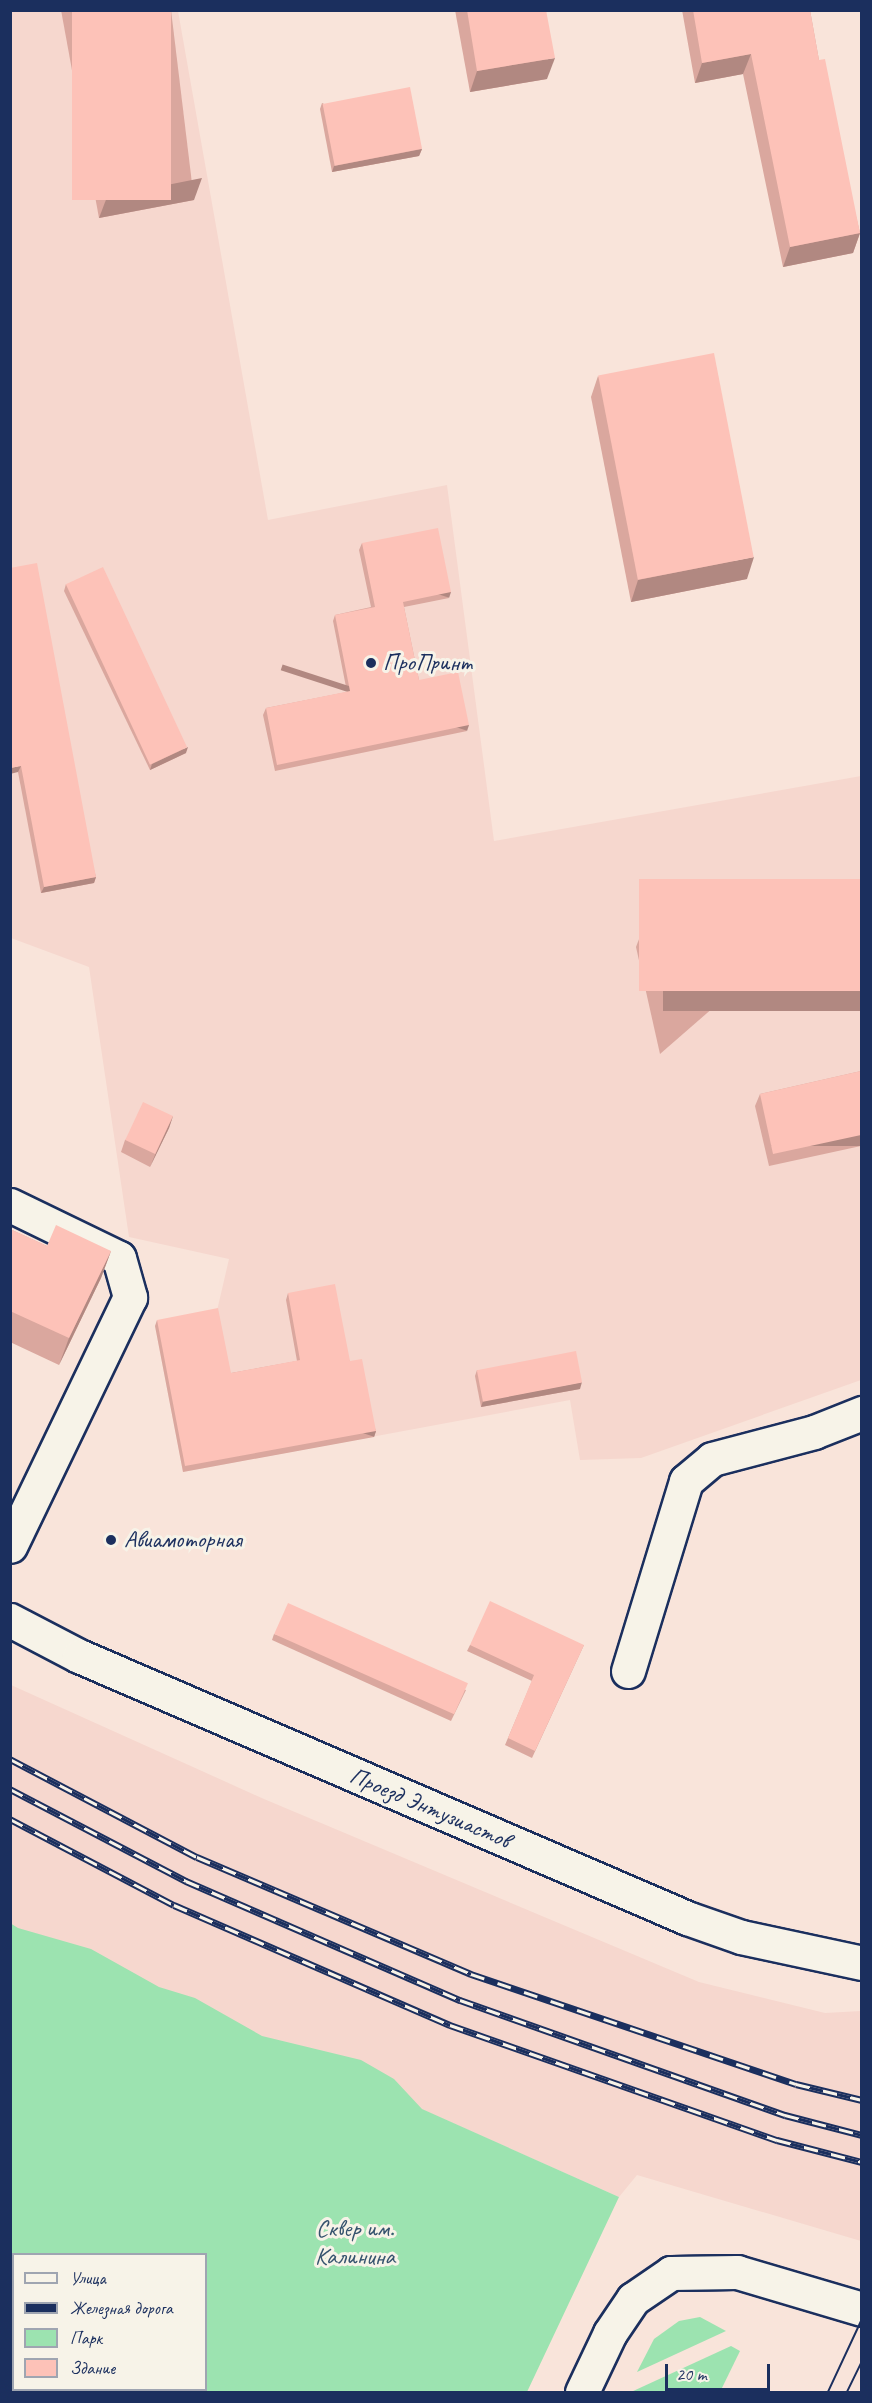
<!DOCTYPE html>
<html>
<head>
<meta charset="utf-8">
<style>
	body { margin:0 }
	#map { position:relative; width:872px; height:2403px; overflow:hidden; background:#f9e4da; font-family:Caveat,sans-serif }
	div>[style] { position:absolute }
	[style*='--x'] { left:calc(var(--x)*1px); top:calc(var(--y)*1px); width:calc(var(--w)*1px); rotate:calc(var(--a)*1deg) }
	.built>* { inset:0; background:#f6d7ce }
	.green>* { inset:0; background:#9ce3b0 }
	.roads { filter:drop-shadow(2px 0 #1b2f5e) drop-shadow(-2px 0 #1b2f5e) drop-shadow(0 2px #1b2f5e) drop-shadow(0 -2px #1b2f5e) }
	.minor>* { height:33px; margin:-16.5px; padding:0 16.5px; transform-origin:16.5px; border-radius:16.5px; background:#f7f3e8 }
	.major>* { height:33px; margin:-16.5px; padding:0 16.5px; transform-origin:16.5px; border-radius:16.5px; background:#f7f3e8 }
	.tram>* { height:1.5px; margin:-0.75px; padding:0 0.75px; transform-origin:0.75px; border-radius:0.75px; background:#1b2f5e }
	.rail>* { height:7px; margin-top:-3.5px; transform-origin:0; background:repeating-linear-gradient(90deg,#f7f3e8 0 14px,#1b2f5e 0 28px); box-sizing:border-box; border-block:2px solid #1b2f5e }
	.wall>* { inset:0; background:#daa79e }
	.shaded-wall>* { inset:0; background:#b18881; transform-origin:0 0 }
	.building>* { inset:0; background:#fdc2b8; transform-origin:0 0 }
	.dots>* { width:16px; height:16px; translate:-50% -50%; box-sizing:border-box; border:3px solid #f7f3e8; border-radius:50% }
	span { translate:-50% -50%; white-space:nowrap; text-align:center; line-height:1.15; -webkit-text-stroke:6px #f7f3e8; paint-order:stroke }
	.poi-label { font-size:24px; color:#1b2f5e }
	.left { translate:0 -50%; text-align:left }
	.street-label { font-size:24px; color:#1b2f5e }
	.park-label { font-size:24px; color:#35536e }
	.frame { position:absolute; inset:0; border:12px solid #1b2f5e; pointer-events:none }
	.legend { position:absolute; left:12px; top:2253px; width:195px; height:138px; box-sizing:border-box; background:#f7f3e8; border:2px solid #9fa5b1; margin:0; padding:8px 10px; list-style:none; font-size:18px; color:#1b2f5e }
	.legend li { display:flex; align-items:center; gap:12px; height:30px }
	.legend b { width:30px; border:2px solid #9fa5b1 }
	.scale { position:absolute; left:665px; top:2364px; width:105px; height:27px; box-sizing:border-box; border:3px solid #1b2f5e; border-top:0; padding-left:8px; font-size:18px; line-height:21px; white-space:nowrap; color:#1b2f5e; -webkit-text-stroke:4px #f7f3e8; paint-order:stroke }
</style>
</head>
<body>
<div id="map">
	<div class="built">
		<div style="clip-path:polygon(10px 11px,178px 11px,268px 520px,447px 485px,494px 841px,861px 776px,861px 1380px,641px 1458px,580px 1460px,570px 1400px,183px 1472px,155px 1326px,216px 1315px,229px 1259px,129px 1237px,89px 967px,11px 938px)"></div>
		<div style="clip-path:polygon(11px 1685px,264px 1799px,699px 1982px,825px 2013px,861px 2011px,861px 2241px,637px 2175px,619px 2197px,11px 1927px)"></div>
	</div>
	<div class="green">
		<div style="clip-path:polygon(evenodd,10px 1923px,18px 1928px,91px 1949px,159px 1987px,195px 1998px,262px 2036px,361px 2060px,394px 2079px,422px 2109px,619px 2197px,527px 2392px,11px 2392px,10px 1923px,14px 2254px,206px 2254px,206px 2390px,14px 2390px,14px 2254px)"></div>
		<div style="clip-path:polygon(700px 2317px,726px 2331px,637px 2372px,654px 2339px,679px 2321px)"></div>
		<div style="clip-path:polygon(731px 2346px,740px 2351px,720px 2392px,631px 2392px)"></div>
	</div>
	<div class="roads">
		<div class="minor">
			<div style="--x:10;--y:1205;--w:121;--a:25.9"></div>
			<div style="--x:119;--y:1258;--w:41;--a:74.2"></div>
			<div style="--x:130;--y:1297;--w:276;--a:115.7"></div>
			<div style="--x:10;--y:1620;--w:78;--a:27.6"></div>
			<div style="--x:79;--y:1656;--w:662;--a:23.31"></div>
			<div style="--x:687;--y:1918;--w:57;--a:19.4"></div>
			<div style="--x:741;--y:1937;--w:124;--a:12.1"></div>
			<div style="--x:628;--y:1671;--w:199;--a:-73"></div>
			<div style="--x:686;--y:1481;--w:34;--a:-40"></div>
			<div style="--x:712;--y:1459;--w:106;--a:-14.8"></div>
			<div style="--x:814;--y:1432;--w:52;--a:-21.6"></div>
		</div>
		<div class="major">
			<div style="--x:582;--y:2392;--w:65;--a:-64.6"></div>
			<div style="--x:610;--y:2333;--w:41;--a:-55.9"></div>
			<div style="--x:633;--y:2299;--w:46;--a:-34.4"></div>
			<div style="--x:671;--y:2273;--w:66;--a:-0.9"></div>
			<div style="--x:737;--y:2272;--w:130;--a:16.5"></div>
		</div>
	</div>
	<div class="tram">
		<div style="--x:828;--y:2392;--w:81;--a:-65"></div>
		<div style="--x:847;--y:2392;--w:34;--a:-64"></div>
	</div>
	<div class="rail">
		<div style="--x:10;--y:1759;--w:211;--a:27.7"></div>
		<div style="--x:197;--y:1857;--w:298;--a:23.1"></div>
		<div style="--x:471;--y:1974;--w:343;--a:18.7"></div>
		<div style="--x:796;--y:2084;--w:68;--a:13.6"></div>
		<div style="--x:10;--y:1789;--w:199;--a:27.6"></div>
		<div style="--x:186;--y:1881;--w:299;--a:23.5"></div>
		<div style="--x:460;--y:2000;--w:345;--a:19.5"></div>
		<div style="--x:785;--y:2115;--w:80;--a:14.6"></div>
		<div style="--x:10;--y:1819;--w:185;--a:27.7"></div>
		<div style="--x:174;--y:1905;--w:301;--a:23.5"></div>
		<div style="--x:450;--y:2025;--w:347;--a:19.4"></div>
		<div style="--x:777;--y:2140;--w:88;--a:14.5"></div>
	</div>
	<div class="wall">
		<div style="clip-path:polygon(61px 10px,171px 10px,194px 200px,99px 218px)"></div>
		<div style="clip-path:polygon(455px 10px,546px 10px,547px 79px,470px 92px)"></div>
		<div style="clip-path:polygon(682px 10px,810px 10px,819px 60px,860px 233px,853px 253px,783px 267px,743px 74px,695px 83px)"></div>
		<div style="clip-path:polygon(322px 103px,422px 149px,419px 156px,332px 172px,320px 109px)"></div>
		<div style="clip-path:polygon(598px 376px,747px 579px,631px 602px,591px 397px)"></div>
		<div style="clip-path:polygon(362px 543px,449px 598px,404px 607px,419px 680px,467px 731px,275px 771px,263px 715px,266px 708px,347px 692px,333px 621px,335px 615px,371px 607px,359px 550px)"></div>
		<div style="clip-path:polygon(10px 568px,96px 877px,94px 883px,41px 893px,18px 772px)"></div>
		<div style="clip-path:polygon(66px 584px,186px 753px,150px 770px,64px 591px)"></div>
		<div style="clip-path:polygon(861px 879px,660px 1054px,636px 947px,644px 926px)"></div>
		<div style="clip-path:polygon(861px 1071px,861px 1146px,769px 1166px,755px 1106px,760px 1094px)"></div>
		<div style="clip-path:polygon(173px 1116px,169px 1128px,150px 1167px,121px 1152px,125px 1140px)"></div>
		<div style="clip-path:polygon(10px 1229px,47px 1246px,111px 1251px,101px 1278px,59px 1365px,10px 1342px)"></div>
		<div style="clip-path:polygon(288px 1293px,350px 1361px,376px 1431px,374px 1437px,183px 1472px,155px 1326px,157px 1320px,231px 1373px,297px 1361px,286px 1300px)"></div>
		<div style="clip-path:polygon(477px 1370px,580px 1389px,481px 1407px,475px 1376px)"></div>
		<div style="clip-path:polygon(274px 1634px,466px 1690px,451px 1721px,272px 1640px)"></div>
		<div style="clip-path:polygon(470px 1645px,584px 1645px,532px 1758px,505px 1745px,532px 1681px,467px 1651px)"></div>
	</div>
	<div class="shaded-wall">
		<div style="clip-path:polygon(751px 54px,743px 74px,695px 83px,702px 63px)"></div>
		<div style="clip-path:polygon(555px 58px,547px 79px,470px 92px,477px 71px)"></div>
		<div style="clip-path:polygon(422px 149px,419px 156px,332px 172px,334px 166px)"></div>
		<div style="clip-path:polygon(202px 178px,194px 200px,99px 218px,107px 197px)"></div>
		<div style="clip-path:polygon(860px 233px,853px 253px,783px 267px,790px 247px)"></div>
		<div style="clip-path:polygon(754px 557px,747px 579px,631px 602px,638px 580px)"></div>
		<div style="left:451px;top:592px;width:6px;height:49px;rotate:108deg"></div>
		<div style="left:469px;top:725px;width:6px;height:196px;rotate:108deg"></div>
		<div style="clip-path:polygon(188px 747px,186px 753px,150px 770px,152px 764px)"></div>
		<div style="clip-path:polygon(21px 766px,18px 772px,10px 774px,10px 768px)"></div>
		<div style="clip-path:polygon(96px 877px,94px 883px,41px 893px,44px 887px)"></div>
		<div style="left:861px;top:991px;width:20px;height:198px;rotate:90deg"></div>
		<div style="clip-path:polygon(173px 1116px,169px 1128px,150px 1167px,155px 1155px)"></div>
		<div style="left:861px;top:1135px;width:11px;height:90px;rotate:90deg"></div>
		<div style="clip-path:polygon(111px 1251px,101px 1278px,59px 1365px,69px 1338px)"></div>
		<div style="clip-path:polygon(582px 1382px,580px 1389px,481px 1407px,483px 1401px)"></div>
		<div style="left:376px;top:1431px;width:6px;height:194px;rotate:108deg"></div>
	</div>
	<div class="building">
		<div style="left:72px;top:10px;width:99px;height:190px"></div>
		<div style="clip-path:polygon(467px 10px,546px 10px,555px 58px,477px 71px)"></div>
		<div style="clip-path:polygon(693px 10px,810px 10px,819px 60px,825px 59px,860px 233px,790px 247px,751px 54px,702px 63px)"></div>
		<div style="left:410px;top:87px;width:63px;height:89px;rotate:79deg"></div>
		<div style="left:714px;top:353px;width:208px;height:118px;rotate:79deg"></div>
		<div style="clip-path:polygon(438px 528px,451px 592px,403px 602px,419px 680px,458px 672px,469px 725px,277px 765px,266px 708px,350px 691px,335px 615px,375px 607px,362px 543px)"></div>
		<div style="clip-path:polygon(37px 563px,96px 877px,44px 887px,21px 766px,10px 768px,10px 568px)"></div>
		<div style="left:103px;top:567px;width:199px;height:41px;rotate:65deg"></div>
		<div style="left:861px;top:879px;width:112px;height:222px;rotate:90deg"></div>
		<div style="clip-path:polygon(861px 1071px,861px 1135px,773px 1154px,760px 1094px)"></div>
		<div style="left:143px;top:1102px;width:33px;height:42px;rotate:25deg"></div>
		<div style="clip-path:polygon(56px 1225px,111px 1251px,69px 1338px,10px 1311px,10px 1229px,47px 1246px)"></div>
		<div style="clip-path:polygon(335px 1284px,350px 1361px,362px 1359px,376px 1431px,185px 1466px,157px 1320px,218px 1308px,231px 1373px,300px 1360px,288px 1293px)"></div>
		<div style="left:576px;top:1351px;width:32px;height:101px;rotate:79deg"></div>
		<div style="clip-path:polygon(490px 1601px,584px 1645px,535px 1751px,508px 1738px,534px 1675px,470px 1645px)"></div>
		<div style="left:288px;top:1603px;width:197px;height:34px;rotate:24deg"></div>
	</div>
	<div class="dots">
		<div style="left:371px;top:663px;background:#1b2f5e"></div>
		<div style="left:111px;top:1540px;background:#1b2f5e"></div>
	</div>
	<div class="poi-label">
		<span class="left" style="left:383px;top:663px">ПроПринт</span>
		<span class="left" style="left:124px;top:1540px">Авиамоторная</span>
	</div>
	<div class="street-label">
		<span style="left:430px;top:1808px;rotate:23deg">Проезд Энтузиастов</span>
	</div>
	<div class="park-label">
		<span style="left:355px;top:2243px">Сквер им.<br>Калинина</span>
	</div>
	<div class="frame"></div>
	<ul class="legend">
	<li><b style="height:8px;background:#f7f3e8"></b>Улица</li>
	<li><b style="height:8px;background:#1b2f5e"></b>Железная дорога</li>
	<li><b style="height:16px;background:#9ce3b0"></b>Парк</li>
	<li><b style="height:16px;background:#fdc2b8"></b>Здание</li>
	</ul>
	<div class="scale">20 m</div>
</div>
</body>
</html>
